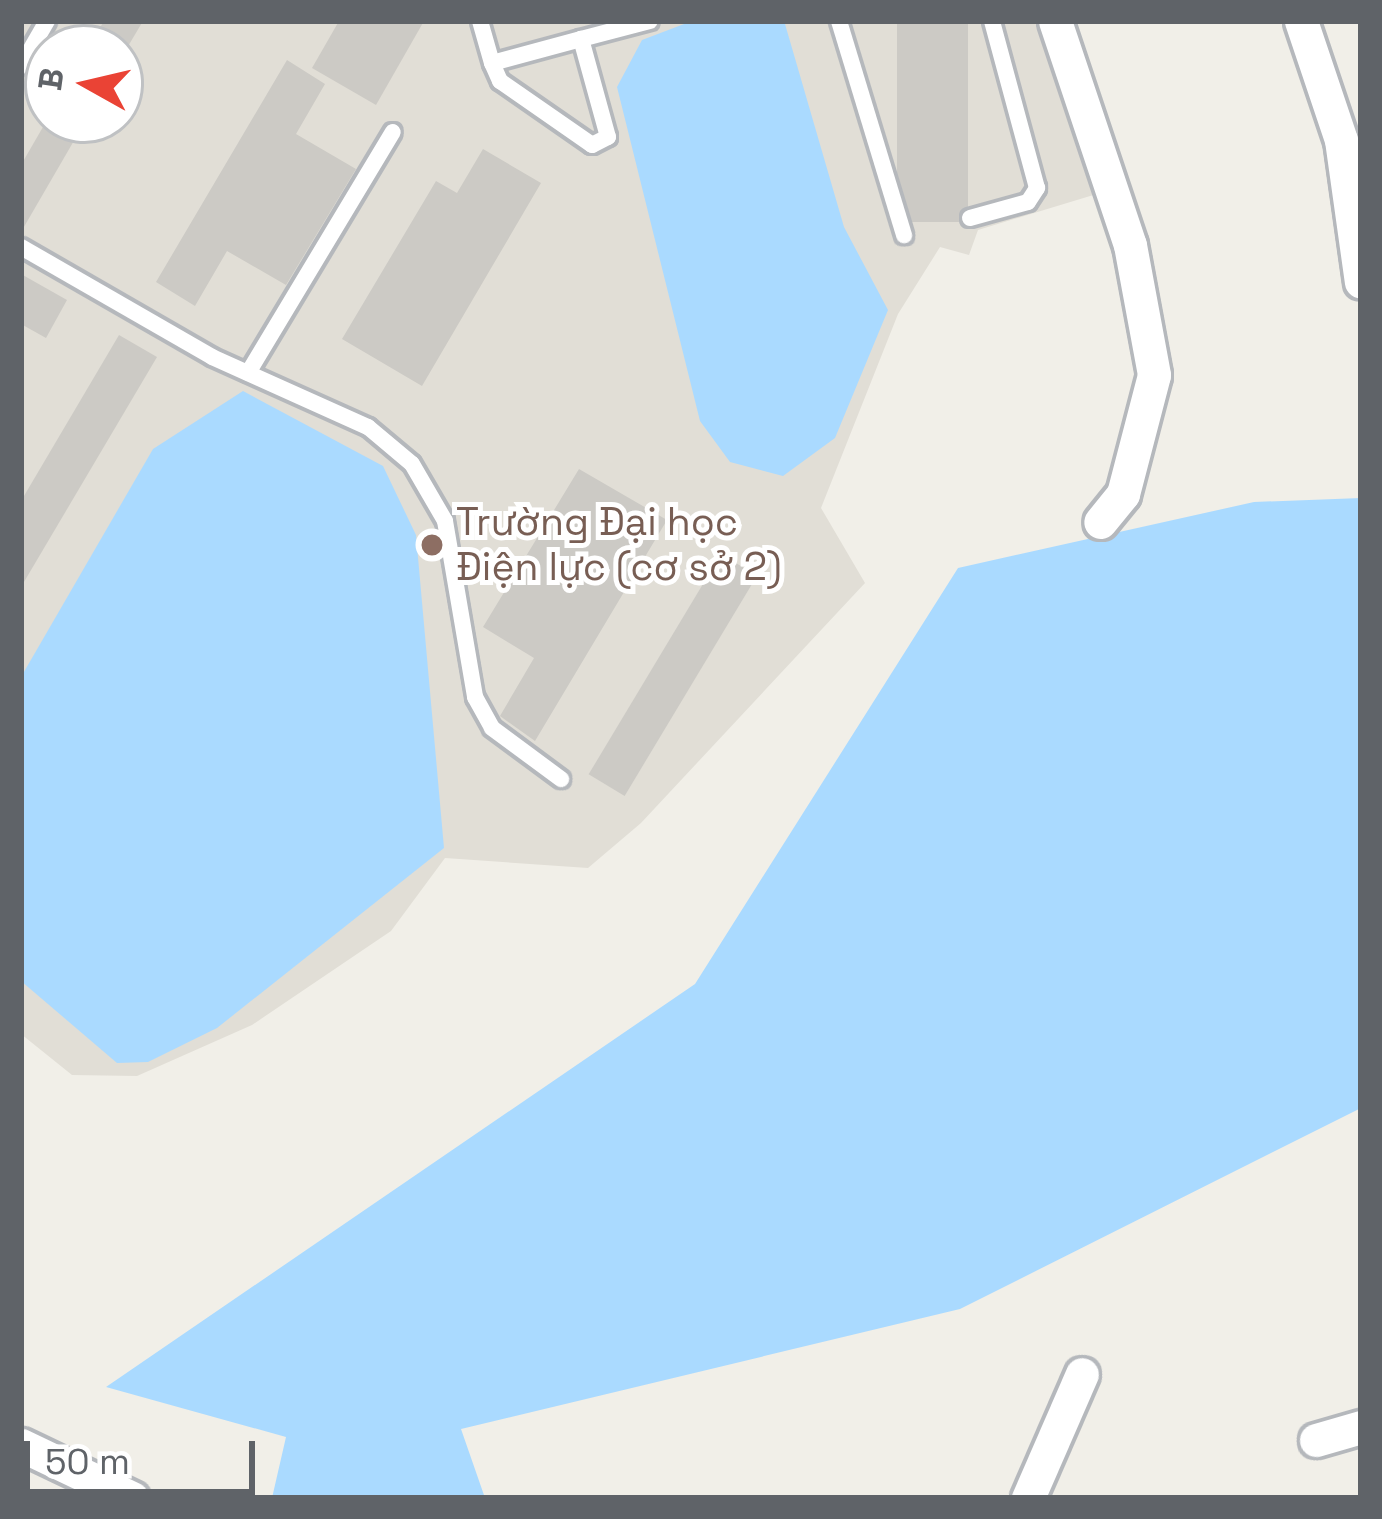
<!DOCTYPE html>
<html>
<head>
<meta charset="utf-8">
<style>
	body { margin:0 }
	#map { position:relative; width:1382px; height:1519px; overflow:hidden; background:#f1efe8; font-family:"Space Grotesk",sans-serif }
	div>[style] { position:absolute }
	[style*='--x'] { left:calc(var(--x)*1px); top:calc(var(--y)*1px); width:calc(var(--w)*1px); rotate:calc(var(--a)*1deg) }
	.education>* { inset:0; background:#e1ded6 }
	.water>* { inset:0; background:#aadaff }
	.building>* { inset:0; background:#cccac5; transform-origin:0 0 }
	.roads { filter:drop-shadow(3px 0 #b5b8bc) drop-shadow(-3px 0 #b5b8bc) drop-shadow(0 3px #b5b8bc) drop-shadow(0 -3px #b5b8bc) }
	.service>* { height:16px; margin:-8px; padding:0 8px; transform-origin:8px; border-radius:8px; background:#fff }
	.minor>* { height:33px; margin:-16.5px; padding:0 16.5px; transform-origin:16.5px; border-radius:16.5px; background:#fff }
	.dots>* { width:33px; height:33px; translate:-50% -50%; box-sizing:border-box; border:6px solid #fff; border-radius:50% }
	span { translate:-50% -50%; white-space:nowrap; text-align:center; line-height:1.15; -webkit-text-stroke:10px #fff; paint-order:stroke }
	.education-label { font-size:39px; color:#785e54 }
	.left { translate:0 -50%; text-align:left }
	.frame { position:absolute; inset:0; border:24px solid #5f6368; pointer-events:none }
	.north { position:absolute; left:24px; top:24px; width:120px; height:120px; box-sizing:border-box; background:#fff; border:3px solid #bfc1c3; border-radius:50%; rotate:278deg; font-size:33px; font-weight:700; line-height:48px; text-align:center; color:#5f6368 }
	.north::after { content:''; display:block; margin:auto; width:42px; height:54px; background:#ea4335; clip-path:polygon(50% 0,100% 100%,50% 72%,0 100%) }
	.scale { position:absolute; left:24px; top:1441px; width:231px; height:54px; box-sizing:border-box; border:6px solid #5f6368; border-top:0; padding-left:15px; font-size:36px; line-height:42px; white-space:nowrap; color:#5f6368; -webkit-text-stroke:9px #fff; paint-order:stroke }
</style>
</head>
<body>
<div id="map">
	<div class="education">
		<div style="clip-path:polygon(evenodd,21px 21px,1046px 21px,1100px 193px,978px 230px,969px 255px,940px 247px,898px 314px,821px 508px,865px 583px,641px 823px,588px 868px,445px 858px,391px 931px,252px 1025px,137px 1076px,72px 1075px,21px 1034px,21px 21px,48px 48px,120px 48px,120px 120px,48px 120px,48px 48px)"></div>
	</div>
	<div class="water">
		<div style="clip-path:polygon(692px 21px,785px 24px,844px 227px,888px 310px,835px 438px,783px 476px,730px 462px,700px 421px,617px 87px,642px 40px)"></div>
		<div style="clip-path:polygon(243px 391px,383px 466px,416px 535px,444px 848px,217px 1028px,148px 1062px,117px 1063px,21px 981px,21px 677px,153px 449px)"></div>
		<div style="clip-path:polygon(1361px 498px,1361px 1108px,960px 1309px,461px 1429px,485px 1498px,272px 1498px,286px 1437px,106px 1387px,695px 984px,958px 568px,1254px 502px)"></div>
	</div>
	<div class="building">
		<div style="clip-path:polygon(104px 21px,143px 21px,127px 48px,88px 48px)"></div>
		<div style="clip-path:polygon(339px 21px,424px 21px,376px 105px,312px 68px)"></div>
		<div style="left:897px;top:21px;width:71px;height:201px"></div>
		<div style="clip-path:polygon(287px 60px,325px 84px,296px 134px,356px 169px,286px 285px,227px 251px,195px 306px,156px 282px)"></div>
		<div style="clip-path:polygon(47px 120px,86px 120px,21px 232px,21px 165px)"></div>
		<div style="clip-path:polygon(483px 149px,541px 183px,422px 386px,342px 339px,436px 181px,457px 193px)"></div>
		<div style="clip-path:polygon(21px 274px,67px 300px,46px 338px,21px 324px)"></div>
		<div style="clip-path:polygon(119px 335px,157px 357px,21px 587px,21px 501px)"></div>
		<div style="clip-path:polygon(579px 469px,667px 520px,535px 741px,500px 716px,534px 658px,483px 627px)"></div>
		<div style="left:721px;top:554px;width:42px;height:257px;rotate:31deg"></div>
	</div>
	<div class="roads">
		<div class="service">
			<div style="--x:480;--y:21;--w:44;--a:74.1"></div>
			<div style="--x:492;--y:63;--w:20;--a:66"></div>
			<div style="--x:500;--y:81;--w:112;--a:34.8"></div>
			<div style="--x:592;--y:145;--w:18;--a:-27"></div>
			<div style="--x:608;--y:137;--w:102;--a:-105.4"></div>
			<div style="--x:581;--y:39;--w:92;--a:164.9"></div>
			<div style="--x:839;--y:21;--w:224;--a:73.1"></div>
			<div style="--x:581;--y:39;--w:71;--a:-14.6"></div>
			<div style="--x:21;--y:66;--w:52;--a:-60"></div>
			<div style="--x:970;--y:218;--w:60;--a:-15.4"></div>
			<div style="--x:1028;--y:202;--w:17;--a:-57"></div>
			<div style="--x:1037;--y:188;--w:173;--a:-105.1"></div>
			<div style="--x:21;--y:247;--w:220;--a:29.9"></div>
			<div style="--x:212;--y:357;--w:171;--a:24.2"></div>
			<div style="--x:368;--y:427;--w:57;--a:40.1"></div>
			<div style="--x:412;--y:464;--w:66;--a:59.9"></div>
			<div style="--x:445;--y:521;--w:179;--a:80.3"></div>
			<div style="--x:475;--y:697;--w:35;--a:61"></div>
			<div style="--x:492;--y:728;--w:86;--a:36.5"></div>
			<div style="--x:248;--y:373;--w:281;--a:-59"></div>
		</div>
		<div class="minor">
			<div style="--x:1055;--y:21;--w:236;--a:71.5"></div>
			<div style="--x:1130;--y:245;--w:132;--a:79.5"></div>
			<div style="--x:1154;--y:375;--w:123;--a:104.6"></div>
			<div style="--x:1123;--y:494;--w:36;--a:129"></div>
			<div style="--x:1301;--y:21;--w:126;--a:71.4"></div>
			<div style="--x:1341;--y:140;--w:143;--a:82"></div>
			<div style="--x:1316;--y:1440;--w:47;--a:-16.1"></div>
			<div style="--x:21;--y:1445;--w:123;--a:25.5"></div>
			<div style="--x:1028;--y:1498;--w:135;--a:-66.5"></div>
		</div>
	</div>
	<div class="dots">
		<div style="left:432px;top:545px;background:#8d6e63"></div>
	</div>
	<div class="education-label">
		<span class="left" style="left:456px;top:545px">Trường Đại học<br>Điện lực (cơ sở 2)</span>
	</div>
	<div class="frame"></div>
	<div class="north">B</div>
	<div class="scale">50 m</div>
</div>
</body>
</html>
